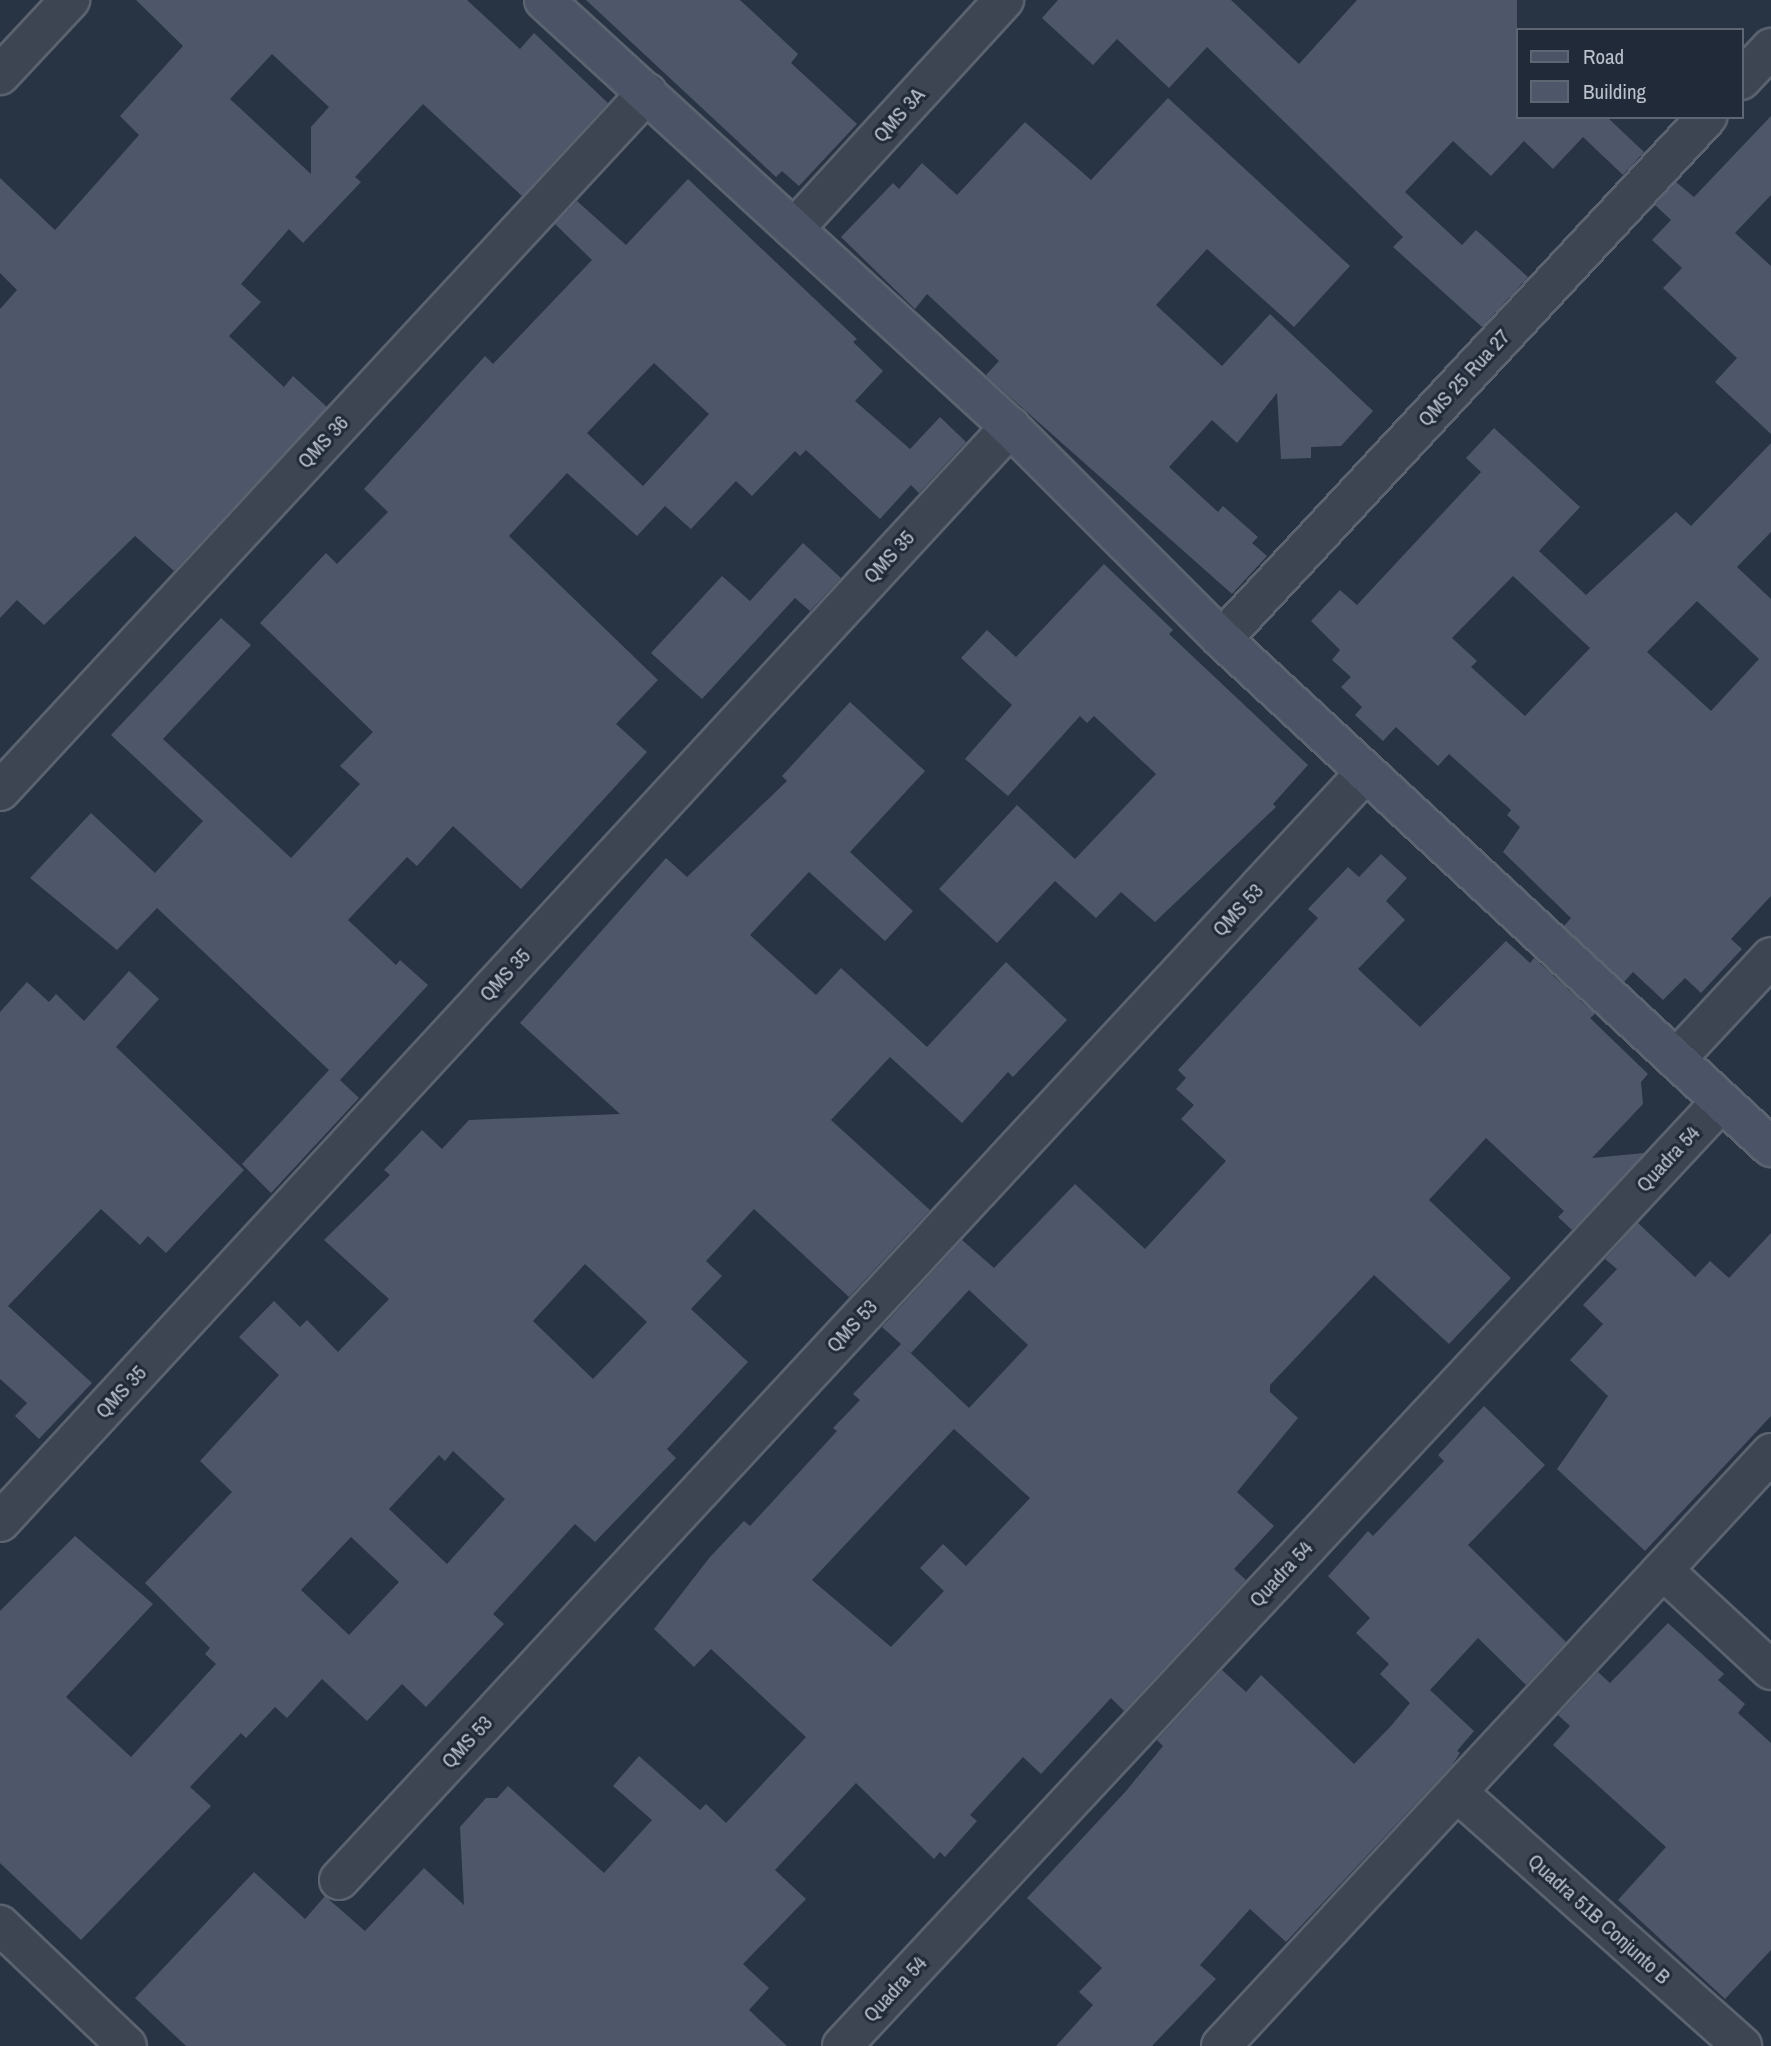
<!DOCTYPE html>
<html>
<head>
<meta charset="utf-8">
<style>
	body { margin:0 }
	#map { position:relative; width:1771px; height:2046px; overflow:hidden; background:#283343; font-family:"Archivo Narrow",sans-serif }
	div>[style] { position:absolute }
	[style*='--x'] { left:calc(var(--x)*1px); top:calc(var(--y)*1px); width:calc(var(--w)*1px); rotate:calc(var(--a)*1deg) }
	.building>* { inset:0; background:#4d5769 }
	.roads { filter:drop-shadow(2px 0 #5b6370) drop-shadow(-2px 0 #5b6370) drop-shadow(0 2px #5b6370) drop-shadow(0 -2px #5b6370) }
	.street>* { height:38px; margin:-19px; padding:0 19px; transform-origin:19px; border-radius:19px; background:#3d4553 }
	.secondary>* { height:38px; margin:-19px; padding:0 19px; transform-origin:19px; border-radius:19px; background:#4b5466 }
	span { translate:-50% -50%; white-space:nowrap; text-align:center; line-height:1.15; -webkit-text-stroke:6px #212a38; paint-order:stroke }
	.street-label { font-size:21px; color:#bac1cc }
	.legend { position:absolute; left:1516px; top:28px; width:228px; height:91px; box-sizing:border-box; background:#212a38; border:2px solid #5e6673; margin:0; padding:9px 12px; list-style:none; font-size:21px; color:#bac1cc }
	.legend li { display:flex; align-items:center; gap:14px; height:35px }
	.legend b { width:35px; border:2px solid #5e6673 }
</style>
</head>
<body>
<div id="map">
	<div class="building">
		<div style="clip-path:polygon(evenodd,136px 0,467px 0,520px 49px,534px 33px,608px 103px,522px 196px,423px 104px,355px 177px,361px 182px,303px 243px,289px 229px,241px 284px,261px 302px,229px 336px,284px 387px,293px 376px,327px 407px,174px 571px,135px 536px,44px 625px,17px 600px,0 618px,0 309px,17px 290px,0 273px,0 178px,55px 230px,139px 135px,120px 116px,183px 46px,136px 0,272px 54px,329px 107px,311px 127px,311px 174px,230px 99px,272px 54px)"></div>
		<div style="clip-path:polygon(586px 0,740px 0,798px 54px,791px 63px,857px 124px,799px 186px,782px 171px,776px 177px)"></div>
		<div style="clip-path:polygon(1058px 0,1231px 0,1299px 64px,1357px 0,1517px 0,1517px 117px,1607px 117px,1644px 152px,1623px 175px,1583px 137px,1553px 169px,1524px 141px,1491px 176px,1453px 141px,1405px 192px,1462px 245px,1476px 230px,1528px 277px,1482px 327px,1393px 247px,1403px 237px,1207px 47px,1169px 88px,1117px 39px,1093px 65px,1042px 18px)"></div>
		<div style="clip-path:polygon(1168px 98px,1350px 266px,1294px 327px,1207px 249px,1156px 305px,1222px 366px,1270px 314px,1373px 411px,1341px 446px,1311px 447px,1311px 458px,1281px 459px,1277px 393px,1237px 443px,1212px 420px,1169px 467px,1218px 512px,1223px 506px,1258px 537px,1252px 543px,1267px 556px,1232px 594px,992px 381px,986px 375px,999px 361px,927px 294px,915px 309px,841px 237px,893px 183px,899px 189px,922px 163px,957px 195px,1025px 122px,1091px 180px)"></div>
		<div style="clip-path:polygon(1771px 116px,1771px 195px,1735px 233px,1771px 266px,1771px 434px,1715px 382px,1737px 358px,1663px 288px,1682px 268px,1652px 240px,1671px 220px,1655px 205px,1676px 182px,1694px 197px)"></div>
		<div style="clip-path:polygon(evenodd,688px 179px,857px 339px,853px 342px,883px 371px,855px 401px,910px 449px,940px 417px,966px 442px,919px 493px,911px 485px,880px 519px,806px 450px,800px 456px,795px 451px,752px 496px,736px 481px,691px 529px,665px 506px,637px 536px,567px 473px,509px 536px,658px 680px,616px 724px,647px 752px,521px 889px,453px 826px,417px 866px,407px 857px,348px 920px,396px 965px,400px 960px,428px 985px,340px 1080px,359px 1098px,271px 1193px,242px 1164px,329px 1070px,157px 908px,117px 950px,30px 878px,91px 813px,155px 873px,203px 821px,111px 735px,221px 618px,251px 645px,163px 739px,291px 858px,360px 784px,340px 766px,373px 732px,260px 623px,326px 553px,337px 564px,388px 512px,364px 489px,485px 356px,493px 364px,592px 260px,555px 224px,577px 201px,626px 245px,688px 179px,654px 363px,709px 414px,643px 486px,587px 433px,654px 363px)"></div>
		<div style="clip-path:polygon(evenodd,1494px 428px,1580px 507px,1539px 551px,1586px 595px,1676px 512px,1691px 526px,1771px 443px,1771px 532px,1737px 567px,1771px 599px,1771px 896px,1731px 939px,1742px 949px,1701px 993px,1685px 978px,1663px 1000px,1633px 972px,1624px 982px,1564px 926px,1571px 918px,1503px 852px,1520px 827px,1507px 815px,1511px 810px,1449px 754px,1438px 766px,1396px 727px,1383px 741px,1355px 715px,1362px 707px,1341px 687px,1351px 677px,1332px 660px,1340px 650px,1311px 621px,1340px 590px,1357px 605px,1481px 472px,1466px 458px,1494px 428px,1513px 576px,1590px 648px,1525px 716px,1471px 667px,1477px 661px,1452px 638px,1513px 576px,1494px 428px,1697px 601px,1759px 659px,1711px 711px,1647px 652px,1697px 601px)"></div>
		<div style="clip-path:polygon(803px 543px,841px 578px,810px 611px,795px 598px,702px 699px,651px 653px,722px 576px,750px 601px)"></div>
		<div style="clip-path:polygon(1104px 564px,1173px 630px,1169px 634px,1308px 765px,1273px 804px,1276px 807px,1155px 922px,1121px 892px,1096px 918px,1055px 881px,997px 943px,939px 889px,1017px 805px,1075px 859px,1156px 774px,1094px 716px,1087px 723px,1080px 716px,1008px 796px,965px 759px,1012px 705px,961px 658px,987px 630px,1016px 657px)"></div>
		<div style="clip-path:polygon(evenodd,850px 702px,925px 771px,850px 852px,913px 911px,885px 941px,809px 872px,750px 935px,816px 995px,841px 968px,927px 1047px,1006px 962px,1067px 1020px,1013px 1077px,1008px 1072px,962px 1123px,890px 1057px,831px 1120px,930px 1210px,849px 1297px,754px 1209px,706px 1261px,722px 1276px,691px 1309px,748px 1362px,667px 1449px,676px 1458px,595px 1542px,575px 1524px,493px 1614px,504px 1624px,426px 1707px,402px 1684px,367px 1721px,322px 1679px,287px 1718px,275px 1707px,246px 1738px,241px 1733px,190px 1787px,211px 1806px,81px 1940px,0 1863px,0 1611px,75px 1536px,153px 1604px,66px 1697px,131px 1757px,216px 1664px,205px 1654px,210px 1648px,145px 1583px,232px 1492px,200px 1461px,279px 1375px,239px 1337px,274px 1301px,300px 1327px,307px 1320px,338px 1352px,389px 1299px,324px 1240px,390px 1175px,384px 1170px,422px 1130px,442px 1149px,469px 1120px,620px 1114px,520px 1023px,666px 858px,687px 877px,787px 781px,782px 776px,850px 702px,585px 1264px,647px 1322px,593px 1379px,533px 1321px,585px 1264px,850px 702px,453px 1451px,505px 1499px,447px 1564px,389px 1509px,439px 1455px,445px 1461px,453px 1451px,850px 702px,351px 1537px,399px 1582px,349px 1635px,301px 1590px,351px 1537px)"></div>
		<div style="clip-path:polygon(evenodd,1381px 854px,1407px 878px,1386px 901px,1405px 920px,1358px 969px,1420px 1027px,1506px 941px,1530px 963px,1534px 958px,1595px 1014px,1590px 1018px,1648px 1074px,1641px 1082px,1643px 1104px,1592px 1158px,1644px 1153px,1572px 1230px,1558px 1217px,1564px 1211px,1486px 1138px,1429px 1200px,1511px 1278px,1449px 1344px,1374px 1275px,1270px 1385px,1270px 1392px,1298px 1418px,1237px 1492px,1274px 1526px,1234px 1569px,1246px 1580px,1124px 1711px,1111px 1698px,1041px 1774px,1023px 1757px,970px 1815px,977px 1821px,945px 1857px,940px 1852px,934px 1859px,856px 1783px,775px 1870px,806px 1899px,743px 1964px,769px 1988px,749px 2010px,787px 2046px,186px 2046px,135px 1998px,254px 1872px,305px 1919px,325px 1896px,365px 1931px,424px 1868px,464px 1905px,460px 1827px,486px 1798px,497px 1798px,508px 1786px,604px 1873px,652px 1820px,613px 1786px,639px 1756px,700px 1810px,706px 1804px,726px 1823px,806px 1737px,711px 1649px,694px 1667px,654px 1629px,710px 1557px,744px 1521px,750px 1526px,837px 1431px,833px 1428px,860px 1400px,853px 1394px,901px 1344px,882px 1327px,962px 1240px,994px 1268px,1075px 1184px,1145px 1249px,1226px 1161px,1181px 1119px,1194px 1105px,1176px 1089px,1186px 1078px,1178px 1070px,1318px 918px,1308px 909px,1348px 867px,1359px 877px,1381px 854px,969px 1290px,1028px 1345px,969px 1408px,901px 1344px,911px 1353px,969px 1290px,1381px 854px,954px 1429px,1030px 1498px,966px 1566px,943px 1544px,920px 1568px,944px 1591px,891px 1647px,812px 1580px,954px 1429px)"></div>
		<div style="clip-path:polygon(129px 971px,159px 999px,116px 1047px,244px 1170px,166px 1253px,148px 1236px,140px 1245px,101px 1209px,8px 1306px,92px 1383px,39px 1439px,15px 1416px,27px 1403px,0 1379px,0 1012px,27px 982px,49px 1002px,56px 994px,84px 1021px)"></div>
		<div style="clip-path:polygon(1638px 1223px,1695px 1277px,1710px 1261px,1729px 1278px,1771px 1233px,1771px 1416px,1645px 1551px,1557px 1469px,1608px 1396px,1570px 1360px,1603px 1324px,1583px 1305px,1617px 1269px,1605px 1259px)"></div>
		<div style="clip-path:polygon(1484px 1406px,1545px 1465px,1468px 1545px,1566px 1642px,1526px 1685px,1478px 1638px,1430px 1690px,1474px 1731px,1457px 1751px,1460px 1753px,1452px 1765px,1286px 1942px,1250px 1909px,1200px 1965px,1216px 1979px,1152px 2046px,1056px 2046px,1093px 2005px,1079px 1992px,1102px 1968px,1027px 1898px,1126px 1791px,1163px 1746px,1157px 1740px,1222px 1670px,1246px 1692px,1261px 1675px,1354px 1764px,1391px 1726px,1410px 1703px,1380px 1674px,1389px 1664px,1356px 1633px,1370px 1618px,1328px 1576px,1368px 1531px,1373px 1536px,1444px 1461px,1438px 1455px)"></div>
		<div style="clip-path:polygon(1668px 1623px,1724px 1674px,1718px 1680px,1745px 1704px,1738px 1713px,1771px 1743px,1771px 1950px,1725px 1999px,1618px 1900px,1666px 1847px,1553px 1745px,1570px 1726px,1558px 1715px,1598px 1672px,1610px 1683px)"></div>
	</div>
	<div class="roads">
		<div class="street">
			<div style="--x:0;--y:75;--w:103;--a:-47"></div>
			<div style="--x:1741;--y:80;--w:44;--a:-46.8"></div>
			<div style="--x:794;--y:229;--w:311;--a:-47.5"></div>
			<div style="--x:1222;--y:639;--w:713;--a:-47.1"></div>
			<div style="--x:0;--y:791;--w:952;--a:-47.17"></div>
			<div style="--x:1676;--y:1059;--w:139;--a:-47"></div>
			<div style="--x:0;--y:1522;--w:1490;--a:-47.31"></div>
			<div style="--x:1663;--y:1570;--w:147;--a:42.8"></div>
			<div style="--x:1457;--y:1792;--w:382;--a:41.7"></div>
			<div style="--x:339;--y:1880;--w:1509;--a:-47.17"></div>
			<div style="--x:0;--y:1925;--w:175;--a:43.6"></div>
			<div style="--x:842;--y:2046;--w:1290;--a:-47.04"></div>
			<div style="--x:1221;--y:2046;--w:809;--a:-47.15"></div>
		</div>
		<div class="secondary">
			<div style="--x:544;--y:0;--w:632;--a:42.5"></div>
			<div style="--x:1010;--y:427;--w:300;--a:45"></div>
			<div style="--x:1222;--y:639;--w:748;--a:42.78"></div>
		</div>
	</div>
	<div class="street-label">
		<span style="left:899px;top:115px;rotate:-48deg">QMS 3A</span>
		<span style="left:1464px;top:378px;rotate:-47deg">QMS 25 Rua 27</span>
		<span style="left:323px;top:442px;rotate:-47deg">QMS 36</span>
		<span style="left:889px;top:557px;rotate:-47deg">QMS 35</span>
		<span style="left:1238px;top:910px;rotate:-47deg">QMS 53</span>
		<span style="left:505px;top:975px;rotate:-47deg">QMS 35</span>
		<span style="left:1668px;top:1159px;rotate:-47deg">Quadra 54</span>
		<span style="left:852px;top:1326px;rotate:-47deg">QMS 53</span>
		<span style="left:121px;top:1392px;rotate:-47deg">QMS 35</span>
		<span style="left:1281px;top:1574px;rotate:-47deg">Quadra 54</span>
		<span style="left:467px;top:1742px;rotate:-47deg">QMS 53</span>
		<span style="left:1599px;top:1919px;rotate:42deg">Quadra 51B Conjunto B</span>
		<span style="left:895px;top:1989px;rotate:-47deg">Quadra 54</span>
	</div>
	<ul class="legend">
	<li><b style="height:9px;background:#4b5466"></b>Road</li>
	<li><b style="height:19px;background:#4d5769"></b>Building</li>
	</ul>
</div>
</body>
</html>
